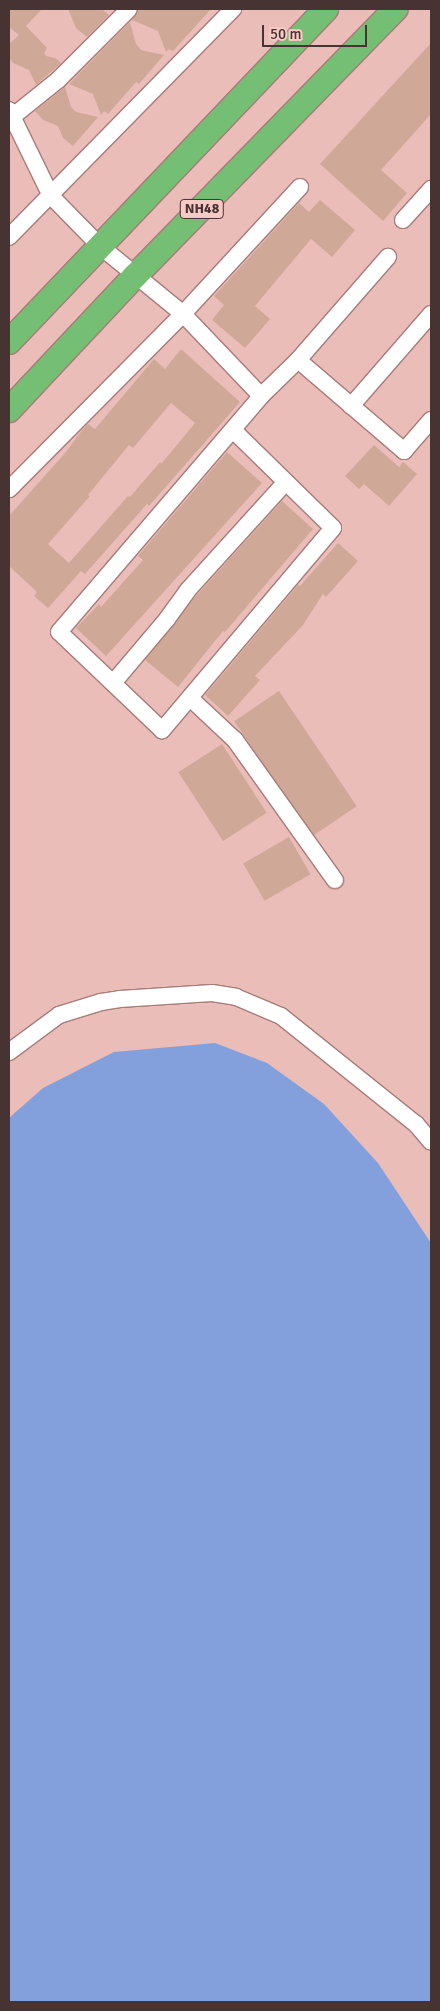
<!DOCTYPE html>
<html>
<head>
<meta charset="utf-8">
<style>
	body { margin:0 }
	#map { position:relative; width:440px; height:2011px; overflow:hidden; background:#ebbdb9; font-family:Signika,sans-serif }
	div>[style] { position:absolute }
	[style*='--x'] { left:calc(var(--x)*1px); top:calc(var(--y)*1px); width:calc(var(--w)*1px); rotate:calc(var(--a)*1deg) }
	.water>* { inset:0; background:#83a0dc }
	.building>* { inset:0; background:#d0a897; transform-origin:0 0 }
	.roads { filter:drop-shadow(1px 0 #a77c79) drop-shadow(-1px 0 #a77c79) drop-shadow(0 1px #a77c79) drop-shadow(0 -1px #a77c79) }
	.minor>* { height:16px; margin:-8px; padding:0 8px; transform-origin:8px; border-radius:8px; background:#fff }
	.highway>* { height:24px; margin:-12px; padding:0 12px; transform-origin:12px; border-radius:12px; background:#74bf73 }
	span { translate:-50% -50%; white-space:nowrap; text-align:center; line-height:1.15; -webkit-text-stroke:4.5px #f8cac6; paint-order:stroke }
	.shield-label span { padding:1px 4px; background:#f8cac6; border:1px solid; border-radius:4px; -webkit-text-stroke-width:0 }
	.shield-label { font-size:14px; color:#463332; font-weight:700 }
	.frame { position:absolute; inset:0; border:10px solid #463332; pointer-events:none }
	.scale { position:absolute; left:262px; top:25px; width:105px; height:22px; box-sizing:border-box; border:2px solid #463332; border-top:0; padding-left:6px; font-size:15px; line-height:18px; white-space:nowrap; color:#463332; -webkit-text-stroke:4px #f8cac6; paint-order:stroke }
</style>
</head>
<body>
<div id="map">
	<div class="water">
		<div style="clip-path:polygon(215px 1043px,267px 1063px,324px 1104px,378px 1163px,431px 1243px,431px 2002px,9px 2002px,9px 1118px,43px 1088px,114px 1052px)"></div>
	</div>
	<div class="building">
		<div style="clip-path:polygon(9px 9px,42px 9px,26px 26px,47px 48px,44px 53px,46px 56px,55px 58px,61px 63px,36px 85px,29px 70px,13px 63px,9px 58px,9px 44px,19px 35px,9px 27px)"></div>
		<div style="clip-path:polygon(68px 9px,102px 9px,109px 15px,87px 37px,76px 28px)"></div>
		<div style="clip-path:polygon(139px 9px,211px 9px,173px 51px,169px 49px,166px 52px,158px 31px,132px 20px)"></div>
		<div style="clip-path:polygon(130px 22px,136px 44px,141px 50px,164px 55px,139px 84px,136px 82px,108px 114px,104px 111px,101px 115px,93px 94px,69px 84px)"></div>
		<div style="clip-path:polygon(431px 43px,431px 114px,381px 170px,407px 193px,383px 221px,320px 164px)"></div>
		<div style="clip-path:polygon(65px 87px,71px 107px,76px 112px,98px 117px,73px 146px,63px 138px,58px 126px,43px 120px,35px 111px)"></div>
		<div style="clip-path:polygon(320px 200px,355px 230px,332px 257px,311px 239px,255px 306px,270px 319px,245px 348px,212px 320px,224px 305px,214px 296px,299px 203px,309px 212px)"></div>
		<div style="clip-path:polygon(evenodd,181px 349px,240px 402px,149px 506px,147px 504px,85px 574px,81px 571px,48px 608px,34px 596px,37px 592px,9px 566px,9px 516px,65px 453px,83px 429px,88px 424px,95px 429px,154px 359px,165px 369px,181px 349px,171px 403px,195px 423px,161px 464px,160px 462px,130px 497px,128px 496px,69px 563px,48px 544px,90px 496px,88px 495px,129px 445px,133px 448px,171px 403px)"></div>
		<div style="clip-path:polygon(374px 445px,399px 467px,403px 462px,417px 474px,389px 506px,364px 484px,359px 489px,345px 476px)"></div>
		<div style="clip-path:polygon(227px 452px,262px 483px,106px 656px,76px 628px,99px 604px,101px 607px,143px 560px,138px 556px)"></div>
		<div style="clip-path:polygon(282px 501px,313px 529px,225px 632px,223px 631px,178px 687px,145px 660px,195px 597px)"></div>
		<div style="clip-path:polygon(338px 543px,358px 561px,326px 597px,323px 594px,303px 625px,255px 676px,260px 680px,228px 716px,205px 695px,298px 585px,300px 586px)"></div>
		<div style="left:279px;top:691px;width:139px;height:54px;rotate:56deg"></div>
		<div style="left:222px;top:744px;width:82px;height:52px;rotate:57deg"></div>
		<div style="left:289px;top:837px;width:43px;height:53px;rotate:60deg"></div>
	</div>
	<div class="roads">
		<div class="minor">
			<div style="--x:9;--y:110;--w:96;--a:64"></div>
			<div style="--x:51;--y:196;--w:70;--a:45.6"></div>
			<div style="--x:100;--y:246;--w:107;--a:39.3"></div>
			<div style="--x:183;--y:314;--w:247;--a:134.8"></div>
			<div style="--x:12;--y:117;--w:59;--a:-38.8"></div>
			<div style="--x:58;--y:80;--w:100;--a:-45"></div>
			<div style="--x:300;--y:187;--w:173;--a:132.7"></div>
			<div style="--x:183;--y:314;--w:113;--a:46.4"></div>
			<div style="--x:261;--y:396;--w:52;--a:-44.2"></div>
			<div style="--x:298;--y:360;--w:137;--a:-48.9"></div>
			<div style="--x:403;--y:220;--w:42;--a:-47.9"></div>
			<div style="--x:9;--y:237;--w:320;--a:-45.5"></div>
			<div style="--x:298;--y:360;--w:140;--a:40.6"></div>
			<div style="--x:404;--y:451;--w:41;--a:-48.9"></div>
			<div style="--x:351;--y:406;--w:122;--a:-49"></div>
			<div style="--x:233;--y:430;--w:140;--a:44.4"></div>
			<div style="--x:333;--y:528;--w:265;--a:130.2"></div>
			<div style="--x:162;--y:730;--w:142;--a:-136.4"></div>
			<div style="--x:59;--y:632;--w:311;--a:-49.4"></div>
			<div style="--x:113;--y:683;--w:84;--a:-49.8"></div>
			<div style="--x:167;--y:619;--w:34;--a:-54"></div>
			<div style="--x:187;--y:591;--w:147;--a:-47.8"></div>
			<div style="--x:190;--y:698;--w:62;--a:43"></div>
			<div style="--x:235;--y:740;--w:172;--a:54.5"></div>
			<div style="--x:9;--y:1052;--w:62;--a:-36.5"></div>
			<div style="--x:59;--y:1015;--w:44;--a:-17.2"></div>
			<div style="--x:101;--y:1002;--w:19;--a:-9"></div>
			<div style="--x:120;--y:999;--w:92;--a:-3.7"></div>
			<div style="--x:212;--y:993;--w:24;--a:9"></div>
			<div style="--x:236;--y:997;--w:49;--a:22.9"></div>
			<div style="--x:281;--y:1016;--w:173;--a:38.7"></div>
			<div style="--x:416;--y:1124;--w:23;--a:50"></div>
		</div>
		<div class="highway">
			<div style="--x:9;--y:342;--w:460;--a:-46.4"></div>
			<div style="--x:9;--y:410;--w:184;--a:-46.8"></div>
			<div style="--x:135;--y:276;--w:373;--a:-45.7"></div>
		</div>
	</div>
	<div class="shield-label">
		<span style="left:202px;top:209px">NH48</span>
	</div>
	<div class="frame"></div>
	<div class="scale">50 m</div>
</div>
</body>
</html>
